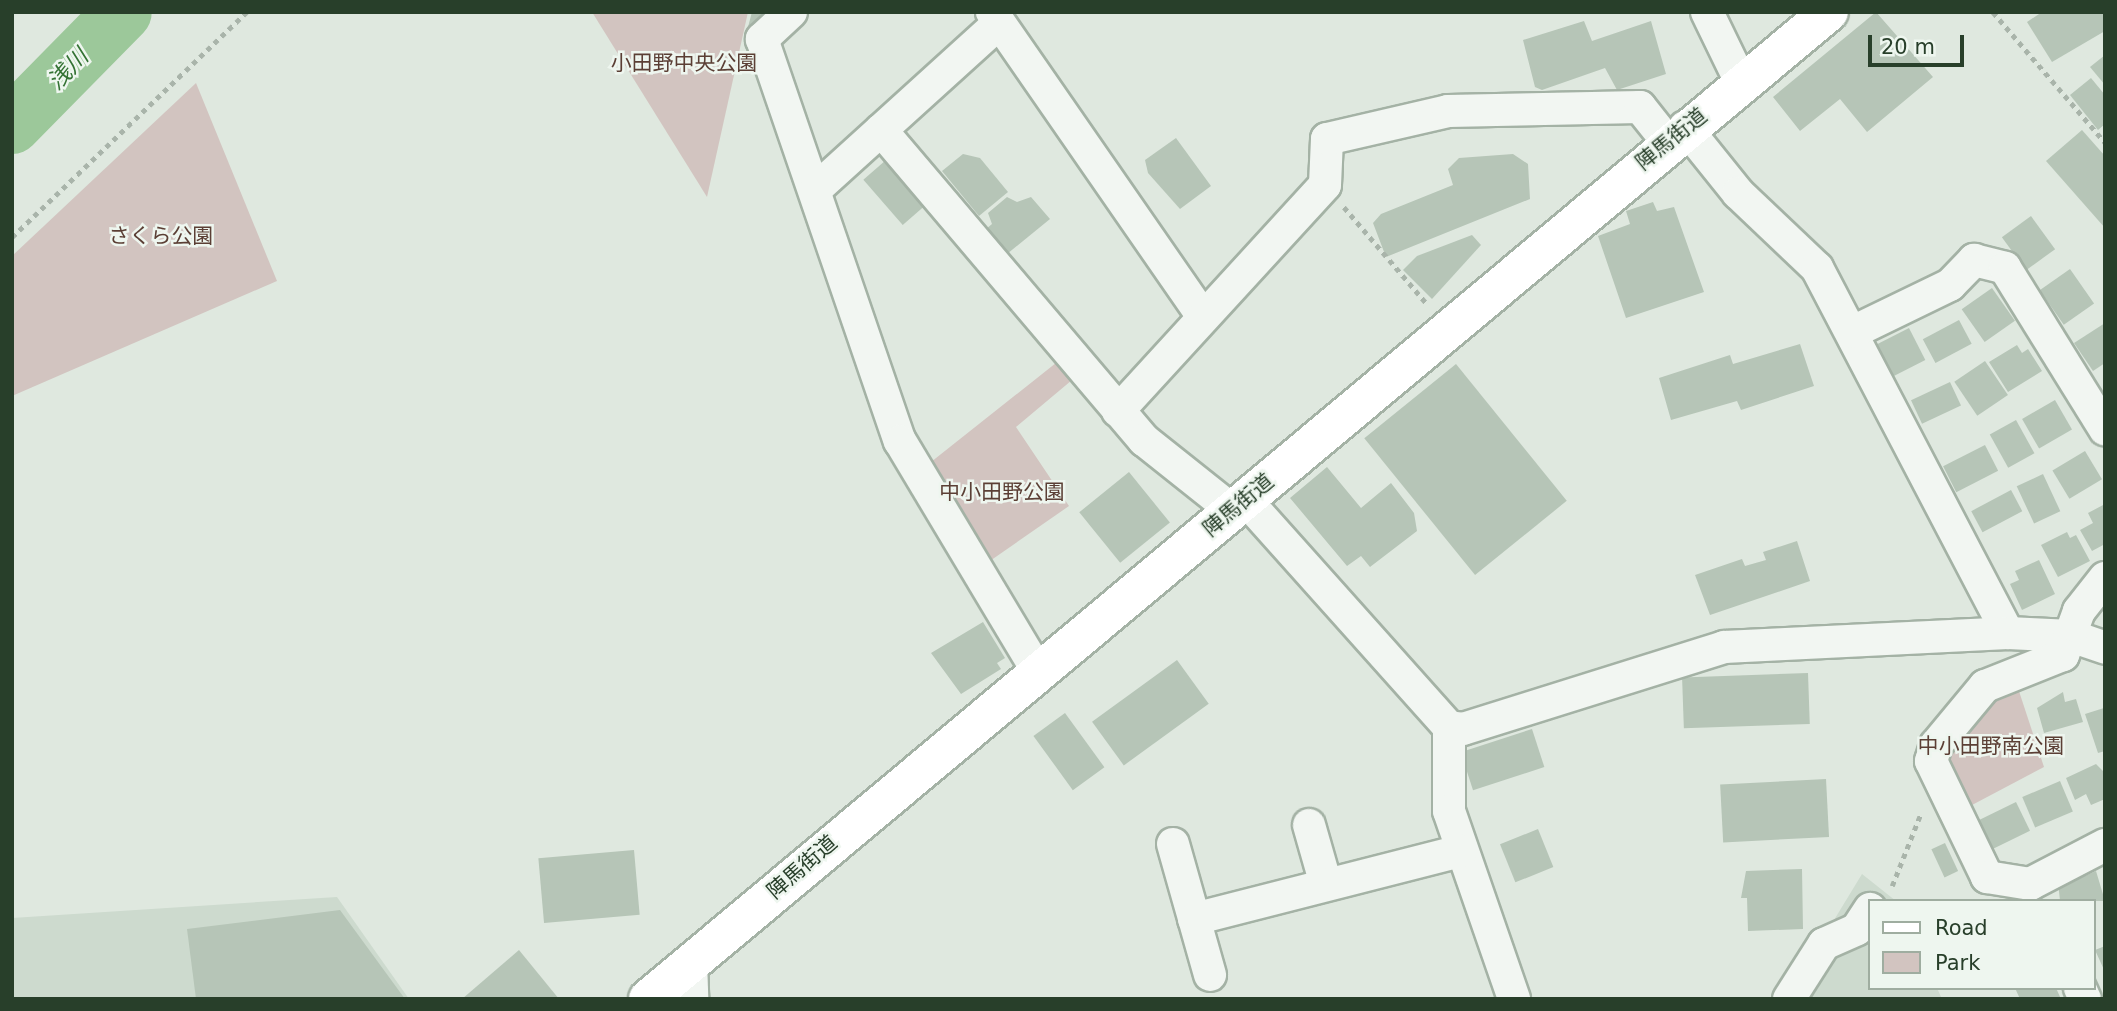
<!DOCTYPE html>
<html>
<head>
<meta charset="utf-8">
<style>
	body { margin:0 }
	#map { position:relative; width:2117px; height:1011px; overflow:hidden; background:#dfe8df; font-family:"DejaVu Sans","Noto Sans JP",sans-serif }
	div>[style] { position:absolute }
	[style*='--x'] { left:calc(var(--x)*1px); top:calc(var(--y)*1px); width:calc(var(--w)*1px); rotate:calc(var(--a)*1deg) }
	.built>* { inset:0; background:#cddace }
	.green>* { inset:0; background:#d2c4c0 }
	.river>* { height:58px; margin:-29px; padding:0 29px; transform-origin:29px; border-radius:29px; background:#9cc89a }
	.building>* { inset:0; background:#b6c5b7; transform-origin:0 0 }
	.path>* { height:4.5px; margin-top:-2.25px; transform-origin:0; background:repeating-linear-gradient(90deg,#a9b4aa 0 5px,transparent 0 10px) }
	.roads { filter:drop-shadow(2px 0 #a4b2a5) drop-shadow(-2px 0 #a4b2a5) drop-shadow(0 2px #a4b2a5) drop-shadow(0 -2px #a4b2a5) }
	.minor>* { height:32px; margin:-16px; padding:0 16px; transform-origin:16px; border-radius:16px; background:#f2f6f2 }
	.major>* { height:38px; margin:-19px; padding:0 19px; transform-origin:19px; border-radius:19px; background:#fff }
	span { translate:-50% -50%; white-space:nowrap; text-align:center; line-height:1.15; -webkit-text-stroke:5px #eef6ef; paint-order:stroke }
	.park-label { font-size:21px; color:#5b3f35 }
	.street-label { font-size:21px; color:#283f2a }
	.water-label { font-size:23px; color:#337233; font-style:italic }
	.frame { position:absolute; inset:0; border:14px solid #283f2a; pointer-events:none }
	.legend { position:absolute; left:1868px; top:899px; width:228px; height:91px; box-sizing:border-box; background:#eef6ef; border:2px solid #9fada0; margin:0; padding:9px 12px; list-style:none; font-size:21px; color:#283f2a }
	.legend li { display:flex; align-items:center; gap:14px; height:35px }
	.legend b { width:35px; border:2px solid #9fada0 }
	.scale { position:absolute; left:1868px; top:35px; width:96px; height:32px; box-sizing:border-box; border:4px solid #283f2a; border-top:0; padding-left:9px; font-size:21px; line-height:24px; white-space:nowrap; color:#283f2a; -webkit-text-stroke:5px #eef6ef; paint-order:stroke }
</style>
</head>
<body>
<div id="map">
	<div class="built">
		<div style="clip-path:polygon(1862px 874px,1896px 901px,1870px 901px,1870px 988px,1937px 988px,1942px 999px,1786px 999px)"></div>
		<div style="clip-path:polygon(337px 897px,409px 999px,12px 999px,12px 918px)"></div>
	</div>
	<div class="green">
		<div style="clip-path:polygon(593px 12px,748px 12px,707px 197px,592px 12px)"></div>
		<div style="clip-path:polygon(196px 83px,277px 281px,12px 396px,12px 256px)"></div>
		<div style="clip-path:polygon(1066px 355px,1078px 375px,1016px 427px,1069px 506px,987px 563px,931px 462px)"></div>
		<div style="clip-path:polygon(2014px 676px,2044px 767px,1955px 814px,1936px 745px)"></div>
	</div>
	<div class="river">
		<div style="--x:12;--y:125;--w:158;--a:-45.5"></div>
	</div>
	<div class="building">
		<div style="clip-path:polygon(752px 12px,763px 14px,748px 27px)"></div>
		<div style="clip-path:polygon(1876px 12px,1933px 77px,1867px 132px,1840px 99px,1800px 131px,1773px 97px)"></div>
		<div style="clip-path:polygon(2105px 12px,2105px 31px,2052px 62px,2027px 22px,2042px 12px)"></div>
		<div style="clip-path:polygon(1584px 21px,1592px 41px,1651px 21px,1666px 74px,1617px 90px,1605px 68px,1542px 90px,1535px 87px,1523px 40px)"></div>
		<div style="clip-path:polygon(2105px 55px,2105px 85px,2090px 67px)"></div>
		<div style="clip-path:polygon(2091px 78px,2105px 95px,2105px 124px,2098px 130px,2070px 95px)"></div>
		<div style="clip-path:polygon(2082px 130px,2105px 156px,2105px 228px,2046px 161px)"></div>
		<div style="clip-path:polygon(1176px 138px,1211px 186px,1180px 209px,1148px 173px,1145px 160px)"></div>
		<div style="clip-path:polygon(963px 154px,980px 158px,1008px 192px,979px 216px,942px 171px)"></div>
		<div style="clip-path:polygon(1513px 154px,1528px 164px,1530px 199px,1386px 257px,1373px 223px,1381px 214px,1453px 185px,1448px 169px,1459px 158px)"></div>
		<div style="left:886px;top:160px;width:60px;height:30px;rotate:49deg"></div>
		<div style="clip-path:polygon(1007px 197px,1017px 202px,1031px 197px,1050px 219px,1007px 254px,986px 229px,992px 224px,988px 213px)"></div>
		<div style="clip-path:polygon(1653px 202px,1657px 211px,1674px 207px,1704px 292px,1626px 318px,1598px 236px,1630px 224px,1626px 211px)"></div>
		<div style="left:2031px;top:216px;width:41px;height:36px;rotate:54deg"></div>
		<div style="clip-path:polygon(1472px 235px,1481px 245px,1432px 299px,1403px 270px,1417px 256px)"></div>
		<div style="left:2070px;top:269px;width:42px;height:37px;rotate:55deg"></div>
		<div style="left:1992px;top:288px;width:40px;height:37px;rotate:55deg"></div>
		<div style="left:1959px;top:320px;width:27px;height:41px;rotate:62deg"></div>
		<div style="clip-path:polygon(2105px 323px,2105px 363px,2093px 371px,2074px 343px)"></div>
		<div style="left:1909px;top:328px;width:36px;height:37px;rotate:63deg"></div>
		<div style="clip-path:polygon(1800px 344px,1814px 386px,1741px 410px,1737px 401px,1671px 420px,1659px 378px,1730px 355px,1733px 364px)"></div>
		<div style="clip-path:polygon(2017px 345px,2022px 353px,2028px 349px,2042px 371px,2008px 392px,1989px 362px)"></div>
		<div style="left:1985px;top:361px;width:41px;height:37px;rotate:56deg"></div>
		<div style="left:1456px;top:364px;width:176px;height:118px;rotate:51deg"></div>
		<div style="left:1950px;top:382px;width:26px;height:43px;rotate:65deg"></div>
		<div style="left:2055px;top:400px;width:34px;height:38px;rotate:60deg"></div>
		<div style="left:2016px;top:420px;width:38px;height:30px;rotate:61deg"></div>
		<div style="left:1985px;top:445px;width:29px;height:47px;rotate:63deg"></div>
		<div style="left:2085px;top:451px;width:33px;height:38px;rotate:59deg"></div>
		<div style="clip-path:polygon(1327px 467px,1361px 508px,1391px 483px,1414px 513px,1417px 531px,1370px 567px,1361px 556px,1347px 566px,1290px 498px)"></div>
		<div style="left:1129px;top:472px;width:65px;height:64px;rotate:51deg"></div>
		<div style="left:2043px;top:474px;width:41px;height:29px;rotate:65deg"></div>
		<div style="left:2011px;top:490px;width:24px;height:45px;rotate:62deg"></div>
		<div style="clip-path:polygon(2105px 504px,2105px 544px,2092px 551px,2080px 530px,2093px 523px,2088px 513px)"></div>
		<div style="clip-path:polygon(2067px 532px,2070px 538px,2076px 535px,2090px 561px,2058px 577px,2041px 545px)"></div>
		<div style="clip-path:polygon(1797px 541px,1810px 581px,1710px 615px,1695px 575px,1742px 559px,1745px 566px,1766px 560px,1763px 552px)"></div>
		<div style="clip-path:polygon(2039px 560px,2055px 594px,2022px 610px,2010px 584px,2019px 580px,2015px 571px)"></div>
		<div style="clip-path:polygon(983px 622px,1005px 658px,997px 663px,1001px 669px,961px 694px,931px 653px)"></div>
		<div style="left:1177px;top:660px;width:54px;height:105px;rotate:54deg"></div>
		<div style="left:1808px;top:673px;width:51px;height:126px;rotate:88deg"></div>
		<div style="clip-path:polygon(2063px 692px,2065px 702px,2076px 699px,2083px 722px,2044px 733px,2037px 708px)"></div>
		<div style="clip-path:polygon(2104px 708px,2105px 751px,2098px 753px,2085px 714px)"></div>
		<div style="left:1065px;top:713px;width:67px;height:39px;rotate:54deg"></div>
		<div style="left:1532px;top:729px;width:40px;height:75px;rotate:72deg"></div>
		<div style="clip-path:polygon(2096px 764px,2105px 773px,2105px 799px,2091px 805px,2086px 794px,2075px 800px,2066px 778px)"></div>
		<div style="left:1826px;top:779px;width:58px;height:106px;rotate:87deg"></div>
		<div style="left:2060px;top:781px;width:33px;height:41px;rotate:67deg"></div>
		<div style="left:2016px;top:802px;width:32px;height:41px;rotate:64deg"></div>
		<div style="left:1538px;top:829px;width:41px;height:41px;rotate:68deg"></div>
		<div style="left:1945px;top:843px;width:31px;height:15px;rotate:65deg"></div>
		<div style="left:634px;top:850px;width:65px;height:96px;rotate:85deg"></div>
		<div style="clip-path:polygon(1802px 869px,1803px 929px,1748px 931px,1747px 898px,1741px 898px,1746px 871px)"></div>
		<div style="clip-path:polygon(2082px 870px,2085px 876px,2096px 871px,2105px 901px,2060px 901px,2058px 881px)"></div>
		<div style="clip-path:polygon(340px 910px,405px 999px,196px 999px,187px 929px)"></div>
		<div style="clip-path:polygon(2105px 936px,2105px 972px,2095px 950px,2105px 946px)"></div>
		<div style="clip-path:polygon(519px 950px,559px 999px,462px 999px)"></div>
		<div style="clip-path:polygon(2015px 988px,2056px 988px,2061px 999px,2020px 999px)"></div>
	</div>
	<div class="path">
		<div style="--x:1993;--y:12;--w:172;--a:49.3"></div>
		<div style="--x:1344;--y:207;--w:128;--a:49.4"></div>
		<div style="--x:12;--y:237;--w:325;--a:-43.8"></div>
		<div style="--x:1892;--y:886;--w:79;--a:-68.3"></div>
	</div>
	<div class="roads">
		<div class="minor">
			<div style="--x:791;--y:12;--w:40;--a:137"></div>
			<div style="--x:762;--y:39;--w:425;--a:71.1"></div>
			<div style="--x:900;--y:441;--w:269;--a:59.1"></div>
			<div style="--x:992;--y:12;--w:371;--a:55.3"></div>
			<div style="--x:1707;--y:12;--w:78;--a:64.1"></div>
			<div style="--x:1685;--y:127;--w:85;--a:51.2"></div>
			<div style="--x:1738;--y:193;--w:109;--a:43.5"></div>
			<div style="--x:1817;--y:268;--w:412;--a:62.4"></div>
			<div style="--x:881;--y:130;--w:407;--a:49.7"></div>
			<div style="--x:1144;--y:440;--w:112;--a:38.5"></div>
			<div style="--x:816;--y:189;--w:247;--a:-42.2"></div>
			<div style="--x:1853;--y:332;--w:108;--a:-25.9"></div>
			<div style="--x:1950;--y:285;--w:35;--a:-46"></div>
			<div style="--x:1974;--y:260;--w:32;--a:14"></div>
			<div style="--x:2005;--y:268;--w:190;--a:58.2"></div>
			<div style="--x:1118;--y:411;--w:306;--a:-47.5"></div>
			<div style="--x:1325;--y:185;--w:46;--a:-87.5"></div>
			<div style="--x:1327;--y:139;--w:124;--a:-13"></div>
			<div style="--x:1448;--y:111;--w:192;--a:-1.2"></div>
			<div style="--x:1640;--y:107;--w:43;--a:51.5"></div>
			<div style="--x:1245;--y:499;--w:306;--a:48.2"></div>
			<div style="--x:1449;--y:727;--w:14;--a:8"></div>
			<div style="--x:1463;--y:729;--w:274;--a:-17.4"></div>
			<div style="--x:1724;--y:647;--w:284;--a:-2.8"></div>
			<div style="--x:2008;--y:633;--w:63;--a:2.7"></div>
			<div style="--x:2071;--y:636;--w:36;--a:19"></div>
			<div style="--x:2105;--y:578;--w:42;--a:128.2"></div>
			<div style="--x:2079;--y:611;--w:47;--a:110"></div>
			<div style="--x:2063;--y:655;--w:84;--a:158.3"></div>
			<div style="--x:1985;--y:686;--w:77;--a:129.7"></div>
			<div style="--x:1936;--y:745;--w:17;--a:107"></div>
			<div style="--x:1931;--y:761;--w:129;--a:64.2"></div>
			<div style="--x:1987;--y:877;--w:44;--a:9.2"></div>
			<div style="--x:2030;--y:884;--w:85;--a:-27.5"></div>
			<div style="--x:1449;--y:727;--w:84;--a:90"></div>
			<div style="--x:1449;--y:811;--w:199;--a:70.9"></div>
			<div style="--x:1309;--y:825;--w:58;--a:74.1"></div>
			<div style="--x:1173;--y:844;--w:136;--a:74.2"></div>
			<div style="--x:1194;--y:919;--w:276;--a:-14.3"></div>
			<div style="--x:691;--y:961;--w:38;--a:88"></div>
			<div style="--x:2080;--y:988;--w:12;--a:66"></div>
			<div style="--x:1789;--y:999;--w:65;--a:-57.5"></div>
			<div style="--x:1824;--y:944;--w:36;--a:-24"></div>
			<div style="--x:1857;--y:929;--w:24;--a:-57"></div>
		</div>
		<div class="major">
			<div style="--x:648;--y:999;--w:1539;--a:-39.89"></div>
		</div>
	</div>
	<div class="park-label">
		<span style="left:684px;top:63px">小田野中央公園</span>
		<span style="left:161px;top:236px">さくら公園</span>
		<span style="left:1002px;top:492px">中小田野公園</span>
		<span style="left:1991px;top:746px">中小田野南公園</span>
	</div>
	<div class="street-label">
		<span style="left:1671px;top:139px;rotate:-39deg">陣馬街道</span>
		<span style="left:1238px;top:505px;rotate:-40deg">陣馬街道</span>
		<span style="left:802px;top:867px;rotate:-41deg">陣馬街道</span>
	</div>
	<div class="water-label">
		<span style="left:68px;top:69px;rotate:-46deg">浅川</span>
	</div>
	<div class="frame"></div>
	<ul class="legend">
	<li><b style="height:9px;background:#fff"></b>Road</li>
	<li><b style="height:19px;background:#d2c4c0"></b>Park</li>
	</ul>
	<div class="scale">20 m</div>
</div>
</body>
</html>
